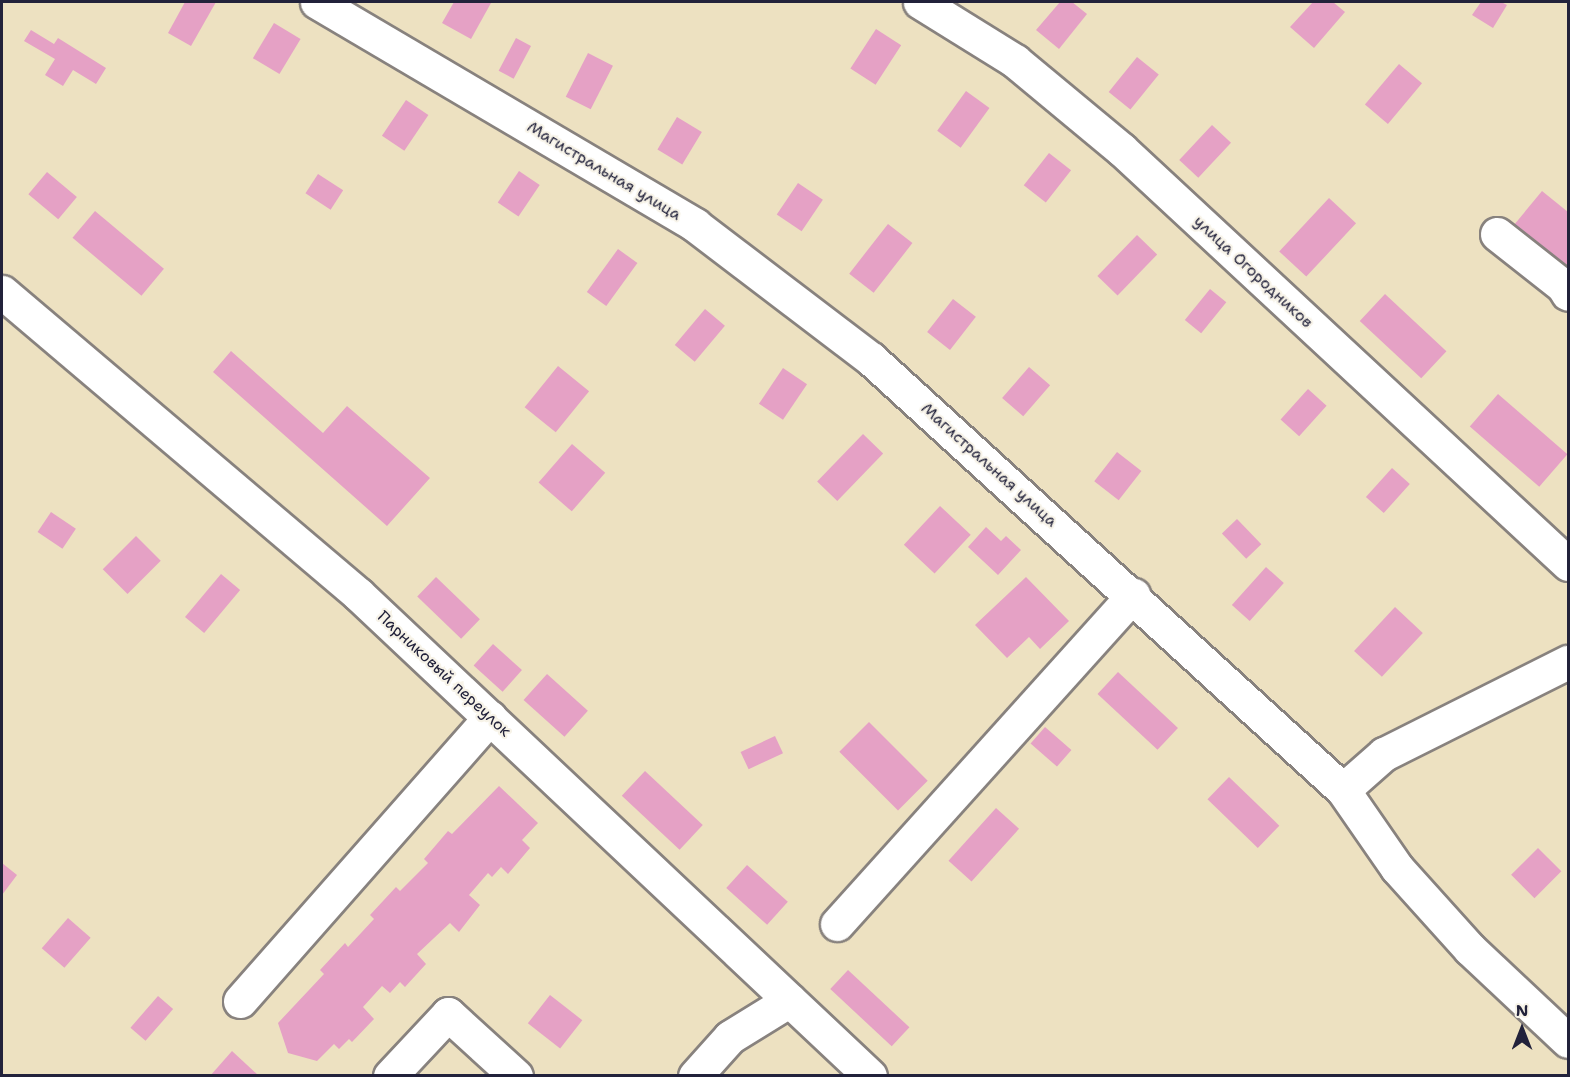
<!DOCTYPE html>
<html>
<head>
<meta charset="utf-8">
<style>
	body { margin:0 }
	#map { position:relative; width:1570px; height:1077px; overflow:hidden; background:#ede1c1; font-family:"Shantell Sans",sans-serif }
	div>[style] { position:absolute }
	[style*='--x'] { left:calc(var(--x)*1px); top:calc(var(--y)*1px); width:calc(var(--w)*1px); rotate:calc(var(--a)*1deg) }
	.building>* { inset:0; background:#e5a1c5; transform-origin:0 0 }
	.roads { filter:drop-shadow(2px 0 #88827e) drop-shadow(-2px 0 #88827e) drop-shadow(0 2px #88827e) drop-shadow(0 -2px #88827e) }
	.minor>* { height:33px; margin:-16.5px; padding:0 16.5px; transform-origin:16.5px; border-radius:16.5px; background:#fff }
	span { translate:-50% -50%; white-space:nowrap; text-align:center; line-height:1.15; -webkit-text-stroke:4.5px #f7f3e8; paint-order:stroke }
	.street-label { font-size:16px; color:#22223b }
	.frame { position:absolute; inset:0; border:3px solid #22223b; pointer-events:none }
	.north { position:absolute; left:1492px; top:999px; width:60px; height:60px; -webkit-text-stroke:4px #f7f3e8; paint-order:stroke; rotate:0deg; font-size:16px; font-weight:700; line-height:24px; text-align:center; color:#22223b }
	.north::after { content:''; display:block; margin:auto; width:21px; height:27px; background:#22223b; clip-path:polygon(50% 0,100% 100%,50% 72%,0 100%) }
</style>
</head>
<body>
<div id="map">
	<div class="building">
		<div style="clip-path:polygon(185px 2px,216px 2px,191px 46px,168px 33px)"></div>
		<div style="clip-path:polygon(454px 2px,491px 3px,471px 39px,442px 23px)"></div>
		<div style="clip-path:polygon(1060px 2px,1072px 2px,1087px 14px,1059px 49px,1036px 30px)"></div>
		<div style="clip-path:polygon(1313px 2px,1333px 2px,1345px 12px,1314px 48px,1290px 27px)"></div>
		<div style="clip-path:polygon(1481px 2px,1501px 2px,1507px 5px,1493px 28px,1472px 15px)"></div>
		<div style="left:274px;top:23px;width:31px;height:41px;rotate:31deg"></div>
		<div style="left:876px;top:29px;width:30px;height:47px;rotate:33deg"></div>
		<div style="clip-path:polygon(31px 30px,54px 44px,58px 38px,106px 68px,96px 84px,73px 70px,63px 86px,45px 75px,55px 59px,24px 41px)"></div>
		<div style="left:516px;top:38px;width:17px;height:37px;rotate:28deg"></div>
		<div style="left:588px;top:53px;width:28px;height:49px;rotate:27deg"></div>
		<div style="left:1137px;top:57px;width:28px;height:45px;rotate:39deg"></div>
		<div style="left:1399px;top:64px;width:30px;height:53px;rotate:40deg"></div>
		<div style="left:966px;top:91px;width:29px;height:49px;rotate:36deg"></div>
		<div style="left:406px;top:100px;width:27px;height:43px;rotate:34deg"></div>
		<div style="left:677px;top:117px;width:29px;height:38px;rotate:31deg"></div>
		<div style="left:1212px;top:125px;width:26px;height:48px;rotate:43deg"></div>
		<div style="left:1049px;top:153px;width:28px;height:41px;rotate:38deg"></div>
		<div style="left:519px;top:171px;width:25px;height:38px;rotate:34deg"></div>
		<div style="left:47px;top:172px;width:39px;height:29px;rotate:40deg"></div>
		<div style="left:318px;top:174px;width:30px;height:23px;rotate:33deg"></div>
		<div style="left:798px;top:183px;width:30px;height:38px;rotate:34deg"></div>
		<div style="clip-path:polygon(1542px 191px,1568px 212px,1568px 278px,1509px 231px)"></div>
		<div style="left:1329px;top:198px;width:37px;height:73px;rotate:43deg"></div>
		<div style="left:95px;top:211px;width:90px;height:35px;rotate:40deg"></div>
		<div style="left:888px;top:224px;width:31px;height:63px;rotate:38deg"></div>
		<div style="left:1137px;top:235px;width:28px;height:57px;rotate:44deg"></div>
		<div style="left:618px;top:249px;width:24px;height:53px;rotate:36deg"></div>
		<div style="left:1210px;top:289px;width:21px;height:40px;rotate:39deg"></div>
		<div style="left:1385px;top:294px;width:84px;height:37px;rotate:43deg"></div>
		<div style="left:953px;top:299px;width:29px;height:42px;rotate:38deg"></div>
		<div style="left:705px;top:309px;width:26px;height:47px;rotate:40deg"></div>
		<div style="clip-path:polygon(231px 351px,323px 433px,347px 406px,430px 478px,387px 526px,213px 372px)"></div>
		<div style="left:558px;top:366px;width:40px;height:53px;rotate:39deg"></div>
		<div style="left:1029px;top:367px;width:28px;height:41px;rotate:41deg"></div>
		<div style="left:783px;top:368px;width:29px;height:43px;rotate:34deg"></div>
		<div style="left:1308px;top:389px;width:25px;height:41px;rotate:42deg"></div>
		<div style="left:1498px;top:394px;width:92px;height:43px;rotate:41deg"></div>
		<div style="left:863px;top:434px;width:28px;height:66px;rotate:44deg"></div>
		<div style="left:572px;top:444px;width:44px;height:51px;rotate:41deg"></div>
		<div style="left:1117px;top:452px;width:31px;height:37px;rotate:38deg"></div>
		<div style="left:1392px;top:468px;width:24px;height:39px;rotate:42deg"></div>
		<div style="left:940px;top:506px;width:42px;height:53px;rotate:43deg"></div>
		<div style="left:51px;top:512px;width:30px;height:24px;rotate:34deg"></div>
		<div style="left:1237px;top:519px;width:35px;height:21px;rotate:46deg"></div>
		<div style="clip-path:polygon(986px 527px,1001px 541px,1006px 536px,1021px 550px,998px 575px,968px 547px)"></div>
		<div style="left:136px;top:536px;width:35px;height:47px;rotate:45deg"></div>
		<div style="left:1266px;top:567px;width:24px;height:51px;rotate:42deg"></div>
		<div style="left:221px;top:574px;width:25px;height:56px;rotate:40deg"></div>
		<div style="left:436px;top:577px;width:61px;height:27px;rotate:44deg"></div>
		<div style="clip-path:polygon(1026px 577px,1069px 621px,1040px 649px,1029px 637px,1007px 658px,975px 625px)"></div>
		<div style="left:1395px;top:607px;width:38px;height:60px;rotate:43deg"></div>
		<div style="left:493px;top:644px;width:39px;height:29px;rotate:42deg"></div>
		<div style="left:1118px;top:672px;width:82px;height:30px;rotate:43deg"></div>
		<div style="left:547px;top:674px;width:55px;height:35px;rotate:42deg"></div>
		<div style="left:869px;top:722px;width:83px;height:42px;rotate:45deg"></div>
		<div style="left:1045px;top:727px;width:35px;height:22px;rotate:41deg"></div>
		<div style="left:775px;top:736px;width:19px;height:38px;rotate:65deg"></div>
		<div style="left:645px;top:771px;width:79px;height:34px;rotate:43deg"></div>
		<div style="left:1229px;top:777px;width:70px;height:31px;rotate:44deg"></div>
		<div style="clip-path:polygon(499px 786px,538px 823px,522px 840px,530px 848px,508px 874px,501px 867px,492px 877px,488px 873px,469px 895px,480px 905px,459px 932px,450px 923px,417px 954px,426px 964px,405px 987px,400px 982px,390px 993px,382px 986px,363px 1007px,374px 1019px,352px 1042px,349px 1039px,339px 1049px,334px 1044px,317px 1061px,288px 1053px,278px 1023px,324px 974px,320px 970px,345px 943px,348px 947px,374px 919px,370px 915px,396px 887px,400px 891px,428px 863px,424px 859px,448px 831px,452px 834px)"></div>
		<div style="left:996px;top:808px;width:31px;height:71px;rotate:42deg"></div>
		<div style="left:1538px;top:848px;width:33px;height:38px;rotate:45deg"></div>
		<div style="clip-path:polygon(2px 863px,17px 875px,2px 895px)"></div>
		<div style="left:747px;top:865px;width:55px;height:31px;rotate:42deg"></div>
		<div style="left:68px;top:918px;width:30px;height:40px;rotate:41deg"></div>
		<div style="left:848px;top:970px;width:84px;height:26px;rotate:43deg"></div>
		<div style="left:550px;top:995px;width:41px;height:36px;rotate:38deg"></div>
		<div style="left:158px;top:996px;width:20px;height:42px;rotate:41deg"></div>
		<div style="clip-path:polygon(232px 1051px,259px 1076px,210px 1076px)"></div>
	</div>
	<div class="roads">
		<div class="minor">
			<div style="--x:317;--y:2;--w:439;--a:30.5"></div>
			<div style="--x:695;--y:225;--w:221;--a:37.3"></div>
			<div style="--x:871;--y:359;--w:639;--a:42.4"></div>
			<div style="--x:1343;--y:790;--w:95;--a:55.3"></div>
			<div style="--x:1397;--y:868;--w:109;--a:48"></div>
			<div style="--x:1470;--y:949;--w:134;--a:43.2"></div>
			<div style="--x:920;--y:2;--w:112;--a:31.8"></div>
			<div style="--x:1015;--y:61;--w:138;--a:39.7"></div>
			<div style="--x:1121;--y:149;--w:610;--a:42.87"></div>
			<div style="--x:1497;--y:234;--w:84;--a:38.2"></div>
			<div style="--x:1563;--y:286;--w:9;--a:58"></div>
			<div style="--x:2;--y:292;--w:467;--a:40.3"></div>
			<div style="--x:358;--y:594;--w:703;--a:43.27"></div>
			<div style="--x:1343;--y:790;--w:55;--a:-41.3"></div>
			<div style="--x:1384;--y:754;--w:206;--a:-26.6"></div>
			<div style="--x:837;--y:924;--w:443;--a:-48"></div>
			<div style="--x:240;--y:1001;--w:378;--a:-48.6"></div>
			<div style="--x:390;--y:1076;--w:85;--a:-46.9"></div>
			<div style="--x:448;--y:1014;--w:92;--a:42.4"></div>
			<div style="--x:695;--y:1076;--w:52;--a:-48.1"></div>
			<div style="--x:730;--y:1037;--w:70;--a:-31.7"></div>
		</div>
	</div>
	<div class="street-label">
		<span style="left:604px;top:171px;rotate:31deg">Магистральная улица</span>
		<span style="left:1253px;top:272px;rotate:43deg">улица Огородников</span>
		<span style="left:989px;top:465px;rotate:42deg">Магистральная улица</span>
		<span style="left:444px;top:674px;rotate:43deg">Парниковый переулок</span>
	</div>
	<div class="frame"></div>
	<div class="north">N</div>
</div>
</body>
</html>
